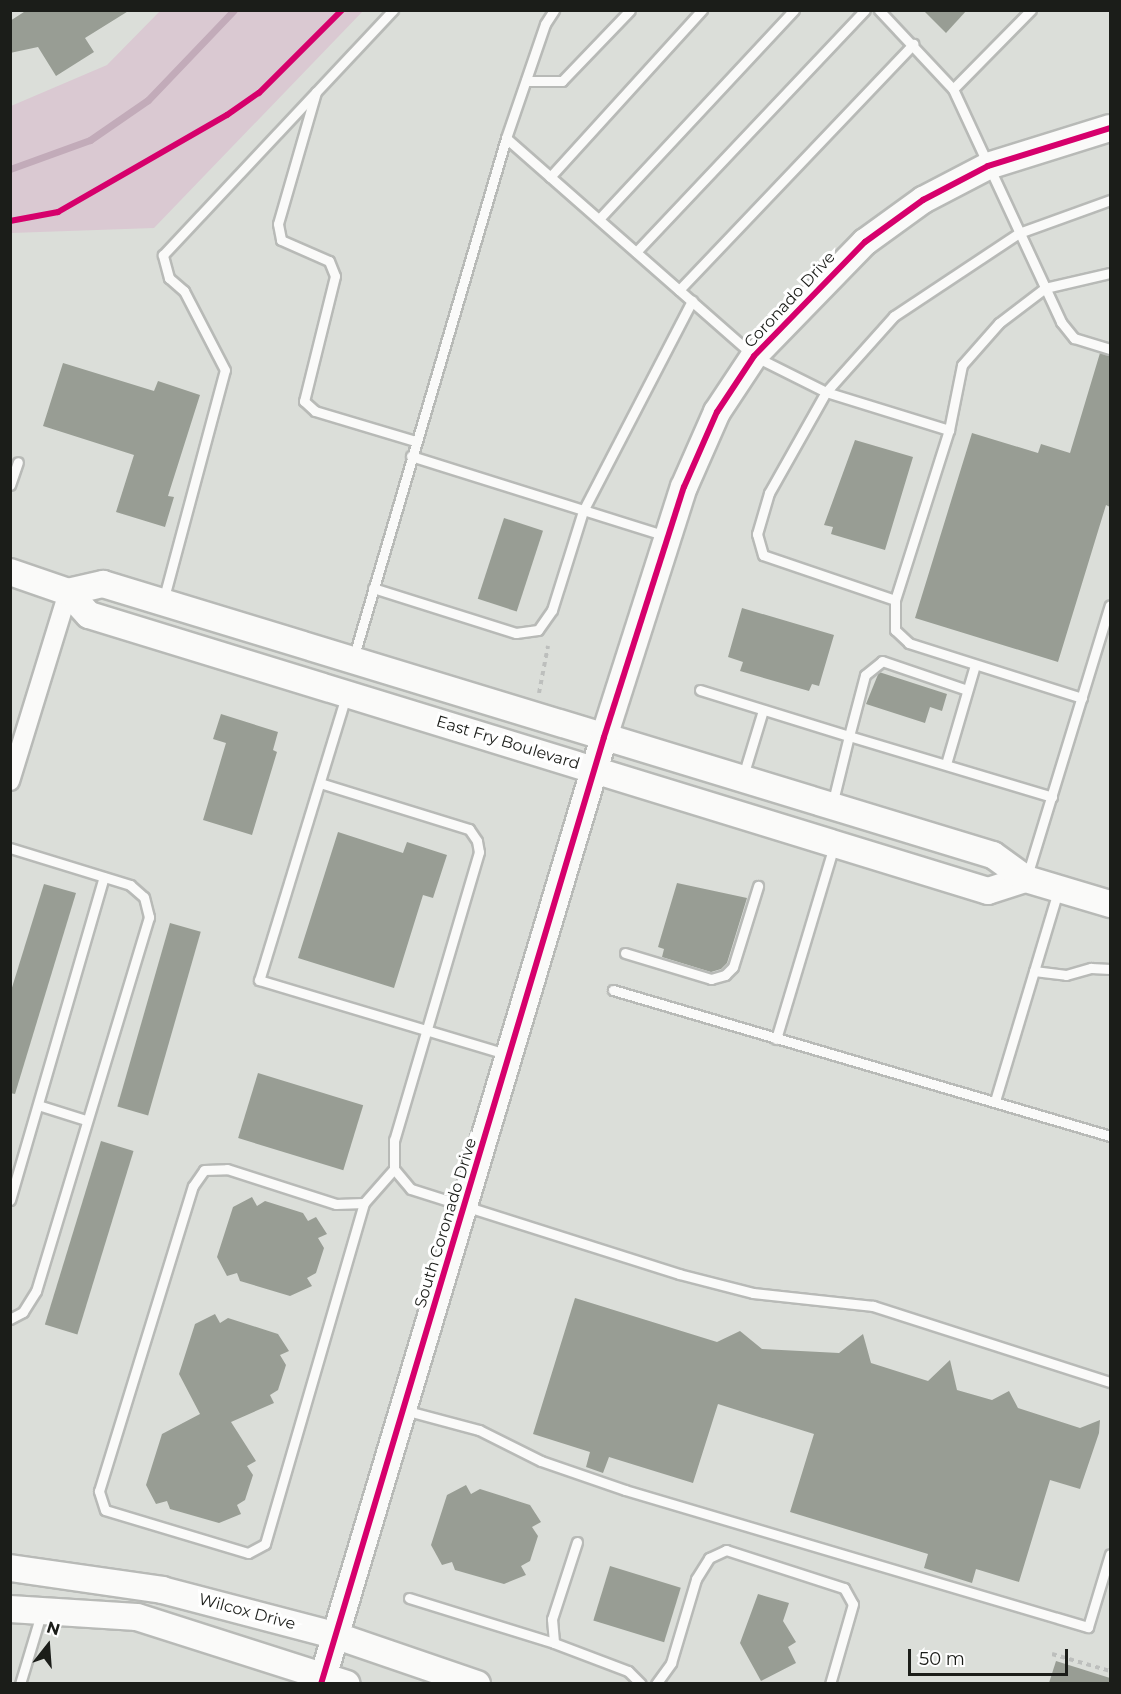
<!DOCTYPE html>
<html>
<head>
<meta charset="utf-8">
<style>
	body { margin:0 }
	#map { position:relative; width:1121px; height:1694px; overflow:hidden; background:#dbded9; font-family:Montserrat,sans-serif }
	div>[style] { position:absolute }
	[style*='--x'] { left:calc(var(--x)*1px); top:calc(var(--y)*1px); width:calc(var(--w)*1px); rotate:calc(var(--a)*1deg) }
	.green>* { inset:0; background:#dac9d2 }
	.stream>* { height:7px; margin:-3.5px; padding:0 3.5px; transform-origin:3.5px; border-radius:3.5px; background:#c2abb9 }
	.building>* { inset:0; background:#989d94; transform-origin:0 0 }
	.path>* { height:4px; margin-top:-2px; transform-origin:0; background:repeating-linear-gradient(90deg,#bdbfbd 0 4.5px,transparent 0 9px) }
	.roads { filter:drop-shadow(2px 0 #b8bab7) drop-shadow(-2px 0 #b8bab7) drop-shadow(0 2px #b8bab7) drop-shadow(0 -2px #b8bab7) }
	.lane>* { height:9px; margin:-4.5px; padding:0 4.5px; transform-origin:4.5px; border-radius:4.5px; background:#fafaf9 }
	.street>* { height:18px; margin:-9px; padding:0 9px; transform-origin:9px; border-radius:9px; background:#fafaf9 }
	.secondary>* { height:26px; margin:-13px; padding:0 13px; transform-origin:13px; border-radius:13px; background:#fafaf9 }
	.cycleway>* { height:6px; margin:-3px; padding:0 3px; transform-origin:3px; border-radius:3px; background:#d6006c }
	span { translate:-50% -50%; white-space:nowrap; text-align:center; line-height:1.15; -webkit-text-stroke:6px #fff; paint-order:stroke }
	.street-label { font-size:16px; color:#1b1d19 }
	.frame { position:absolute; inset:0; border:12px solid #1b1d19; pointer-events:none }
	.north { position:absolute; left:18px; top:1616px; width:60px; height:60px; -webkit-text-stroke:4px #fff; paint-order:stroke; rotate:17deg; font-size:16px; font-weight:700; line-height:24px; text-align:center; color:#1b1d19 }
	.north::after { content:''; display:block; margin:auto; width:21px; height:27px; background:#1b1d19; clip-path:polygon(50% 0,100% 100%,50% 72%,0 100%) }
	.scale { position:absolute; left:908px; top:1649px; width:160px; height:27px; box-sizing:border-box; border:3px solid #1b1d19; border-top:0; padding-left:8px; font-size:18px; line-height:21px; white-space:nowrap; color:#1b1d19; -webkit-text-stroke:4px #fff; paint-order:stroke }
</style>
</head>
<body>
<div id="map">
	<div class="green">
		<div style="clip-path:polygon(160px 11px,363px 11px,154px 228px,11px 233px,11px 106px,107px 65px)"></div>
	</div>
	<div class="stream">
		<div style="--x:10;--y:169;--w:85;--a:-19.9"></div>
		<div style="--x:90;--y:140;--w:70;--a:-34.6"></div>
		<div style="--x:148;--y:100;--w:124;--a:-46.3"></div>
	</div>
	<div class="building">
		<div style="clip-path:polygon(27px 10px,130px 10px,85px 38px,94px 52px,56px 76px,38px 47px,10px 53px,10px 21px)"></div>
		<div style="clip-path:polygon(923px 10px,967px 10px,946px 33px)"></div>
		<div style="clip-path:polygon(1100px 353px,1110px 356px,1110px 507px,1106px 505px,1058px 662px,915px 618px,972px 433px,1038px 453px,1041px 444px,1070px 453px)"></div>
		<div style="clip-path:polygon(63px 363px,154px 391px,158px 381px,200px 395px,168px 496px,174px 497px,165px 527px,116px 512px,134px 455px,43px 426px)"></div>
		<div style="clip-path:polygon(855px 440px,913px 457px,885px 550px,831px 534px,833px 527px,824px 525px)"></div>
		<div style="left:504px;top:518px;width:41px;height:85px;rotate:18deg"></div>
		<div style="clip-path:polygon(742px 608px,834px 635px,819px 686px,812px 684px,809px 691px,740px 671px,743px 662px,728px 657px)"></div>
		<div style="clip-path:polygon(879px 672px,947px 694px,942px 711px,930px 707px,925px 723px,866px 704px)"></div>
		<div style="clip-path:polygon(221px 714px,278px 732px,273px 750px,277px 752px,252px 835px,203px 820px,226px 743px,213px 739px)"></div>
		<div style="clip-path:polygon(338px 832px,403px 853px,407px 842px,447px 855px,433px 898px,423px 895px,394px 988px,298px 958px)"></div>
		<div style="clip-path:polygon(677px 883px,747px 898px,727px 963px,721px 969px,711px 972px,662px 957px,664px 949px,658px 947px)"></div>
		<div style="clip-path:polygon(44px 884px,76px 893px,15px 1094px,10px 1093px,10px 994px)"></div>
		<div style="left:170px;top:923px;width:32px;height:191px;rotate:16deg"></div>
		<div style="left:258px;top:1073px;width:110px;height:68px;rotate:17deg"></div>
		<div style="left:101px;top:1141px;width:34px;height:192px;rotate:17deg"></div>
		<div style="clip-path:polygon(252px 1197px,257px 1206px,265px 1201px,303px 1213px,308px 1221px,316px 1217px,327px 1234px,318px 1238px,324px 1248px,316px 1273px,307px 1278px,312px 1286px,290px 1296px,240px 1281px,237px 1273px,227px 1276px,217px 1257px,233px 1207px)"></div>
		<div style="clip-path:polygon(575px 1298px,717px 1342px,740px 1331px,762px 1349px,839px 1353px,863px 1334px,871px 1363px,928px 1381px,950px 1360px,957px 1390px,992px 1400px,1009px 1391px,1018px 1408px,1080px 1428px,1100px 1420px,1099px 1433px,1080px 1489px,1050px 1480px,1019px 1582px,976px 1569px,972px 1583px,924px 1568px,928px 1554px,790px 1512px,814px 1434px,718px 1404px,693px 1483px,609px 1457px,603px 1473px,586px 1467px,590px 1452px,533px 1434px)"></div>
		<div style="clip-path:polygon(215px 1314px,220px 1323px,228px 1318px,278px 1334px,289px 1351px,280px 1355px,286px 1365px,278px 1390px,270px 1395px,274px 1403px,231px 1422px,256px 1461px,247px 1466px,253px 1475px,245px 1500px,237px 1505px,241px 1514px,219px 1523px,170px 1509px,167px 1501px,156px 1504px,146px 1485px,162px 1434px,200px 1414px,179px 1374px,195px 1324px)"></div>
		<div style="clip-path:polygon(466px 1485px,471px 1494px,480px 1489px,530px 1505px,541px 1522px,532px 1527px,538px 1536px,530px 1561px,521px 1566px,526px 1575px,504px 1584px,455px 1570px,452px 1562px,442px 1565px,431px 1545px,447px 1495px)"></div>
		<div style="left:610px;top:1566px;width:74px;height:57px;rotate:17deg"></div>
		<div style="clip-path:polygon(758px 1594px,789px 1603px,783px 1621px,796px 1642px,788px 1647px,796px 1663px,761px 1681px,740px 1643px)"></div>
		<div style="clip-path:polygon(1056px 1661px,1110px 1678px,1110px 1683px,1049px 1683px)"></div>
	</div>
	<div class="path">
		<div style="--x:539;--y:693;--w:48;--a:-79.2"></div>
		<div style="--x:1052;--y:1654;--w:60;--a:16.3"></div>
	</div>
	<div class="roads">
		<div class="lane">
			<div style="--x:879;--y:10;--w:108;--a:46.9"></div>
			<div style="--x:953;--y:89;--w:257;--a:65.1"></div>
			<div style="--x:1061;--y:322;--w:21;--a:51"></div>
			<div style="--x:1074;--y:338;--w:38;--a:17"></div>
			<div style="--x:526;--y:81;--w:36;--a:0"></div>
			<div style="--x:562;--y:81;--w:98;--a:-46.2"></div>
			<div style="--x:953;--y:89;--w:111;--a:-45.4"></div>
			<div style="--x:316;--y:92;--w:137;--a:106.1"></div>
			<div style="--x:278;--y:224;--w:16;--a:79"></div>
			<div style="--x:281;--y:240;--w:52;--a:23.6"></div>
			<div style="--x:329;--y:261;--w:16;--a:68"></div>
			<div style="--x:335;--y:276;--w:129;--a:103.9"></div>
			<div style="--x:304;--y:401;--w:15;--a:42"></div>
			<div style="--x:315;--y:411;--w:104;--a:16.7"></div>
			<div style="--x:506;--y:138;--w:330;--a:41.3"></div>
			<div style="--x:754;--y:356;--w:80;--a:26.6"></div>
			<div style="--x:826;--y:392;--w:129;--a:17.2"></div>
			<div style="--x:550;--y:177;--w:226;--a:-47.7"></div>
			<div style="--x:599;--y:219;--w:286;--a:-47"></div>
			<div style="--x:636;--y:252;--w:333;--a:-46.6"></div>
			<div style="--x:679;--y:290;--w:340;--a:-46.4"></div>
			<div style="--x:411;--y:456;--w:267;--a:17.4"></div>
			<div style="--x:10;--y:485;--w:24;--a:-71"></div>
			<div style="--x:373;--y:588;--w:150;--a:17.5"></div>
			<div style="--x:516;--y:633;--w:22;--a:-8"></div>
			<div style="--x:538;--y:630;--w:24;--a:-55"></div>
			<div style="--x:552;--y:610;--w:104;--a:-72.6"></div>
			<div style="--x:583;--y:511;--w:237;--a:-62.6"></div>
			<div style="--x:895;--y:600;--w:139;--a:-161.2"></div>
			<div style="--x:763;--y:555;--w:22;--a:-106"></div>
			<div style="--x:757;--y:534;--w:43;--a:-73.7"></div>
			<div style="--x:769;--y:493;--w:116;--a:-60.6"></div>
			<div style="--x:826;--y:392;--w:102;--a:-48.2"></div>
			<div style="--x:894;--y:316;--w:150;--a:-33.6"></div>
			<div style="--x:1019;--y:233;--w:97;--a:-19.9"></div>
			<div style="--x:163;--y:601;--w:239;--a:-75"></div>
			<div style="--x:225;--y:370;--w:89;--a:-117.4"></div>
			<div style="--x:184;--y:291;--w:20;--a:-139"></div>
			<div style="--x:169;--y:278;--w:24;--a:-105"></div>
			<div style="--x:163;--y:255;--w:336;--a:-46.8"></div>
			<div style="--x:353;--y:659;--w:543;--a:-73.63"></div>
			<div style="--x:506;--y:138;--w:120;--a:-71.1"></div>
			<div style="--x:545;--y:24;--w:17;--a:-57"></div>
			<div style="--x:700;--y:690;--w:156;--a:17.2"></div>
			<div style="--x:849;--y:736;--w:63;--a:-75.3"></div>
			<div style="--x:865;--y:675;--w:22;--a:-39"></div>
			<div style="--x:882;--y:661;--w:90;--a:18.8"></div>
			<div style="--x:346;--y:696;--w:297;--a:107"></div>
			<div style="--x:259;--y:980;--w:258;--a:16.7"></div>
			<div style="--x:1082;--y:698;--w:182;--a:-162.4"></div>
			<div style="--x:909;--y:643;--w:19;--a:-137"></div>
			<div style="--x:895;--y:630;--w:30;--a:-90"></div>
			<div style="--x:895;--y:600;--w:178;--a:-72.4"></div>
			<div style="--x:949;--y:430;--w:66;--a:-78.7"></div>
			<div style="--x:962;--y:365;--w:56;--a:-48.6"></div>
			<div style="--x:999;--y:323;--w:58;--a:-37.3"></div>
			<div style="--x:1045;--y:288;--w:67;--a:-13"></div>
			<div style="--x:946;--y:764;--w:103;--a:-73.7"></div>
			<div style="--x:743;--y:776;--w:69;--a:-73.1"></div>
			<div style="--x:320;--y:783;--w:156;--a:17.2"></div>
			<div style="--x:469;--y:829;--w:14;--a:56"></div>
			<div style="--x:477;--y:841;--w:11;--a:80"></div>
			<div style="--x:479;--y:852;--w:300;--a:106.4"></div>
			<div style="--x:394;--y:1140;--w:29;--a:90"></div>
			<div style="--x:394;--y:1169;--w:26;--a:50"></div>
			<div style="--x:411;--y:1189;--w:281;--a:17.6"></div>
			<div style="--x:679;--y:1274;--w:76;--a:14.4"></div>
			<div style="--x:753;--y:1293;--w:121;--a:6.2"></div>
			<div style="--x:873;--y:1306;--w:249;--a:17.8"></div>
			<div style="--x:832;--y:805;--w:71;--a:-76.2"></div>
			<div style="--x:849;--y:736;--w:212;--a:16.7"></div>
			<div style="--x:10;--y:848;--w:126;--a:17.1"></div>
			<div style="--x:130;--y:885;--w:18;--a:41"></div>
			<div style="--x:144;--y:897;--w:21;--a:76"></div>
			<div style="--x:149;--y:917;--w:391;--a:106.8"></div>
			<div style="--x:36;--y:1291;--w:25;--a:122"></div>
			<div style="--x:23;--y:1312;--w:15;--a:152"></div>
			<div style="--x:1027;--y:876;--w:283;--a:-73"></div>
			<div style="--x:625;--y:953;--w:90;--a:16.8"></div>
			<div style="--x:711;--y:979;--w:15;--a:-16"></div>
			<div style="--x:725;--y:975;--w:11;--a:-45"></div>
			<div style="--x:733;--y:967;--w:85;--a:-72.8"></div>
			<div style="--x:1034;--y:971;--w:32;--a:7"></div>
			<div style="--x:1066;--y:975;--w:26;--a:-16"></div>
			<div style="--x:1091;--y:968;--w:19;--a:3"></div>
			<div style="--x:613;--y:990;--w:518;--a:16.37"></div>
			<div style="--x:776;--y:1039;--w:202;--a:-73.3"></div>
			<div style="--x:995;--y:1101;--w:219;--a:-73.3"></div>
			<div style="--x:38;--y:1105;--w:50;--a:17.4"></div>
			<div style="--x:10;--y:1200;--w:336;--a:-73.8"></div>
			<div style="--x:364;--y:1203;--w:355;--a:106.2"></div>
			<div style="--x:265;--y:1544;--w:19;--a:152"></div>
			<div style="--x:248;--y:1553;--w:149;--a:-163.3"></div>
			<div style="--x:105;--y:1510;--w:20;--a:-108"></div>
			<div style="--x:99;--y:1491;--w:319;--a:-72.9"></div>
			<div style="--x:193;--y:1186;--w:19;--a:-55"></div>
			<div style="--x:204;--y:1170;--w:23;--a:-2"></div>
			<div style="--x:227;--y:1169;--w:114;--a:17.8"></div>
			<div style="--x:336;--y:1204;--w:28;--a:-2"></div>
			<div style="--x:364;--y:1203;--w:45;--a:-48.6"></div>
			<div style="--x:404;--y:1410;--w:78;--a:14.9"></div>
			<div style="--x:479;--y:1430;--w:69;--a:26.6"></div>
			<div style="--x:541;--y:1461;--w:89;--a:19"></div>
			<div style="--x:625;--y:1490;--w:483;--a:16.5"></div>
			<div style="--x:1088;--y:1627;--w:76;--a:-73.2"></div>
			<div style="--x:577;--y:1542;--w:81;--a:108"></div>
			<div style="--x:552;--y:1619;--w:24;--a:85"></div>
			<div style="--x:554;--y:1643;--w:79;--a:20.7"></div>
			<div style="--x:628;--y:1671;--w:18;--a:45"></div>
			<div style="--x:409;--y:1598;--w:152;--a:17.2"></div>
			<div style="--x:20;--y:1684;--w:73;--a:-73.3"></div>
			<div style="--x:656;--y:1684;--w:26;--a:-54"></div>
			<div style="--x:671;--y:1663;--w:88;--a:-73.4"></div>
			<div style="--x:696;--y:1579;--w:25;--a:-58"></div>
			<div style="--x:709;--y:1558;--w:19;--a:-25"></div>
			<div style="--x:726;--y:1550;--w:124;--a:17.9"></div>
			<div style="--x:844;--y:1588;--w:18;--a:61"></div>
			<div style="--x:853;--y:1604;--w:83;--a:106"></div>
		</div>
		<div class="street">
			<div style="--x:10;--y:781;--w:198;--a:-72.9"></div>
		</div>
		<div class="secondary">
			<div style="--x:10;--y:572;--w:61;--a:19"></div>
			<div style="--x:68;--y:592;--w:31;--a:48"></div>
			<div style="--x:89;--y:615;--w:940;--a:17.07"></div>
			<div style="--x:988;--y:891;--w:40;--a:-18"></div>
			<div style="--x:68;--y:592;--w:36;--a:-13"></div>
			<div style="--x:103;--y:584;--w:930;--a:16.94"></div>
			<div style="--x:993;--y:855;--w:41;--a:36"></div>
			<div style="--x:1026;--y:879;--w:88;--a:16.6"></div>
			<div style="--x:10;--y:1568;--w:154;--a:8.2"></div>
			<div style="--x:162;--y:1590;--w:181;--a:14.7"></div>
			<div style="--x:337;--y:1636;--w:148;--a:18.9"></div>
			<div style="--x:10;--y:1609;--w:127;--a:3.6"></div>
			<div style="--x:137;--y:1617;--w:220;--a:17.7"></div>
			<div style="--x:321;--y:1684;--w:988;--a:-73.36"></div>
			<div style="--x:604;--y:737;--w:262;--a:-72.3"></div>
			<div style="--x:684;--y:487;--w:82;--a:-66.3"></div>
			<div style="--x:717;--y:412;--w:67;--a:-56.5"></div>
			<div style="--x:754;--y:356;--w:159;--a:-45.8"></div>
			<div style="--x:865;--y:242;--w:72;--a:-35.9"></div>
			<div style="--x:923;--y:200;--w:73;--a:-27.6"></div>
			<div style="--x:988;--y:166;--w:128;--a:-17.3"></div>
		</div>
	</div>
	<div class="cycleway">
		<div style="--x:10;--y:221;--w:49;--a:-10.6"></div>
		<div style="--x:58;--y:212;--w:195;--a:-29.9"></div>
		<div style="--x:227;--y:115;--w:39;--a:-35"></div>
		<div style="--x:259;--y:93;--w:117;--a:-45"></div>
		<div style="--x:321;--y:1684;--w:988;--a:-73.36"></div>
		<div style="--x:604;--y:737;--w:262;--a:-72.3"></div>
		<div style="--x:684;--y:487;--w:82;--a:-66.3"></div>
		<div style="--x:717;--y:412;--w:67;--a:-56.5"></div>
		<div style="--x:754;--y:356;--w:159;--a:-45.8"></div>
		<div style="--x:865;--y:242;--w:72;--a:-35.9"></div>
		<div style="--x:923;--y:200;--w:73;--a:-27.6"></div>
		<div style="--x:988;--y:166;--w:128;--a:-17.3"></div>
	</div>
	<div class="street-label">
		<span style="left:790px;top:300px;rotate:-47deg">Coronado Drive</span>
		<span style="left:508px;top:743px;rotate:17deg">East Fry Boulevard</span>
		<span style="left:446px;top:1223px;rotate:-73deg">South Coronado Drive</span>
		<span style="left:247px;top:1612px;rotate:15deg">Wilcox Drive</span>
	</div>
	<div class="frame"></div>
	<div class="north">N</div>
	<div class="scale">50 m</div>
</div>
</body>
</html>
